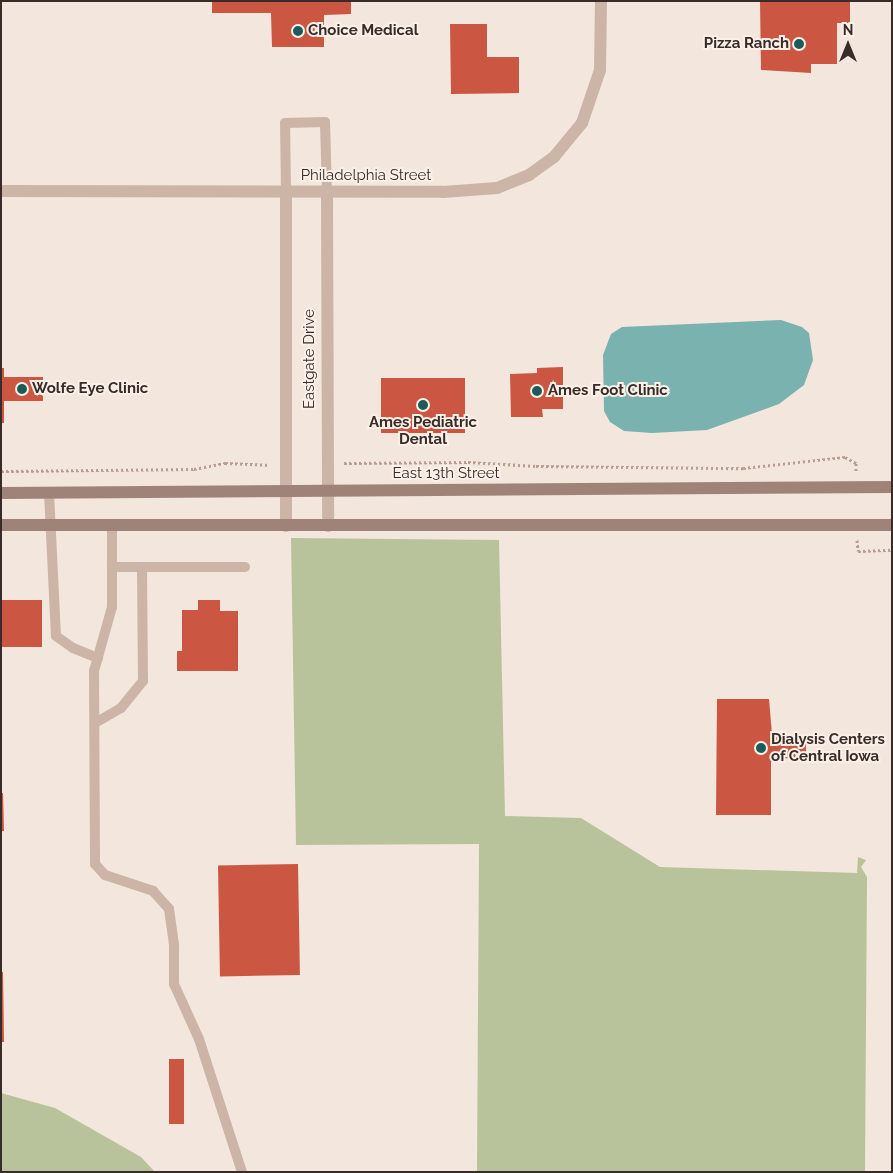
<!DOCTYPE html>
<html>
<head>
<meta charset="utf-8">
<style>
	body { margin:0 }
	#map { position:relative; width:893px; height:1173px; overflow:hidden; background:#f3e6dc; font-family:Raleway,sans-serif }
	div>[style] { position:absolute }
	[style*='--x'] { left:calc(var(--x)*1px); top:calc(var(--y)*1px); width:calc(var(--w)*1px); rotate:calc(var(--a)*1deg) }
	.green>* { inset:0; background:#b9c39b }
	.water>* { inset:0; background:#79b2af }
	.building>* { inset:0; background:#cb5642; transform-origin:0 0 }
	.path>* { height:3px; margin-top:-1.5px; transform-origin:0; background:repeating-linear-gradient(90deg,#b89e91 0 2.5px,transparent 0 5px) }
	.lane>* { height:10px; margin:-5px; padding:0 5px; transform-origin:5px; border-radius:5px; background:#ccb4a7 }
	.street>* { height:12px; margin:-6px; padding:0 6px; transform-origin:6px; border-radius:6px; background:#ccb4a7 }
	.secondary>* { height:12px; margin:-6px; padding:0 6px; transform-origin:6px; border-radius:6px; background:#a08378 }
	.dots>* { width:14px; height:14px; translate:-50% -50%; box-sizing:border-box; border:2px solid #faf0e8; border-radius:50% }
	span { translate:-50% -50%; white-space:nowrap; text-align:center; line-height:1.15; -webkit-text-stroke:4px #faf0e8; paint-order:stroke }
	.poi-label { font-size:15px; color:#382b28; font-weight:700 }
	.left { translate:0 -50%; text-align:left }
	.right { translate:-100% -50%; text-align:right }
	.street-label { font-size:15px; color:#382b28 }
	.frame { position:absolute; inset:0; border:2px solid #382b28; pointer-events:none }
	.north { position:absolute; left:823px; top:20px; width:50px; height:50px; -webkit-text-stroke:4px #faf0e8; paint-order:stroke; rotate:0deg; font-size:14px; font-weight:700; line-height:20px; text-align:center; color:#382b28 }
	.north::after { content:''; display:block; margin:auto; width:18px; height:22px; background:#382b28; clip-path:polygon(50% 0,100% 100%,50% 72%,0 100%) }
</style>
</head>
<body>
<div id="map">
	<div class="green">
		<div style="clip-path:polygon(291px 538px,499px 540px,505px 816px,581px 818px,660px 867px,857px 873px,858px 857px,866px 860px,861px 867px,867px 877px,865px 1172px,477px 1172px,479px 844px,296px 845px)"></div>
		<div style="clip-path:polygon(1px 1093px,55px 1108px,141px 1157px,155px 1172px,1px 1172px)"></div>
	</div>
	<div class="water">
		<div style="clip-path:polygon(781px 320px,802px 327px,809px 333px,813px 360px,804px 385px,779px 404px,707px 430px,652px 433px,624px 431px,610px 422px,604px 411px,603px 355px,611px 334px,622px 327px)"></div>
	</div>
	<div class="building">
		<div style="clip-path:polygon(212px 1px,351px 1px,351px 14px,324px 15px,324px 47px,272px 47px,271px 13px,212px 13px)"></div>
		<div style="clip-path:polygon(760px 1px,850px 1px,850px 23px,837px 23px,837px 64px,811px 64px,811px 73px,761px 70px)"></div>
		<div style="clip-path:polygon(450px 24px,487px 24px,487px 57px,519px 57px,519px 93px,451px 94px)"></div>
		<div style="clip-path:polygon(563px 367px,563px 409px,542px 409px,543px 417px,511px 417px,510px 374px,537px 373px,537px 368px)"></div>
		<div style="clip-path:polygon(1px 368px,4px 368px,4px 377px,43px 377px,43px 401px,4px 401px,4px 423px,1px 423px)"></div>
		<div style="left:381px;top:378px;width:84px;height:55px"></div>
		<div style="left:1px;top:600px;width:41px;height:47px"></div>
		<div style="clip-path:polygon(198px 600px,220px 600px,220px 611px,238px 611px,238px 671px,177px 671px,177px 651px,182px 651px,182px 610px,198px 610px)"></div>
		<div style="clip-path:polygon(717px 699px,769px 699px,772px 734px,775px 737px,806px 737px,806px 759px,775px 758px,775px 762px,771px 762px,771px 815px,716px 815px)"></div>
		<div style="clip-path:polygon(1px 793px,3px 793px,4px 831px,1px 831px)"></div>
		<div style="left:298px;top:864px;width:111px;height:80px;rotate:89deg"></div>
		<div style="clip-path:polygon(1px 972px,3px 972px,4px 1042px,1px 1042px)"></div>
		<div style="left:169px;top:1059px;width:15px;height:65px"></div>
	</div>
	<div class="path">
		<div style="--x:344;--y:463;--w:124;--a:-0.5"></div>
		<div style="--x:468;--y:462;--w:68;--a:3.4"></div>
		<div style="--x:536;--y:466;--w:207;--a:0.6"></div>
		<div style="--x:743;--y:468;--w:103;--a:-6.2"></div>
		<div style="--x:845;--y:457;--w:13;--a:29"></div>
		<div style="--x:856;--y:463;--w:8;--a:90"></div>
		<div style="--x:1;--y:471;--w:193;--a:-0.6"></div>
		<div style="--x:194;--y:469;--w:32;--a:-11"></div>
		<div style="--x:225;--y:463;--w:45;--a:2.5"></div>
		<div style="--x:857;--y:540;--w:11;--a:85"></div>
		<div style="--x:858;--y:551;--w:34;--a:-2"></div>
	</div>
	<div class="lane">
		<div style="--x:286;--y:192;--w:69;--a:-90.8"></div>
		<div style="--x:285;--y:123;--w:40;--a:-1.4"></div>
		<div style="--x:325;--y:122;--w:71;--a:88.4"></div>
		<div style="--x:49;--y:493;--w:143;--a:87.2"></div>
		<div style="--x:56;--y:636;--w:21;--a:35"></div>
		<div style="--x:73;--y:648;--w:27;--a:22"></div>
		<div style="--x:112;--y:527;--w:80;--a:90"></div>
		<div style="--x:112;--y:607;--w:66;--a:105.7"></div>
		<div style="--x:94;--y:671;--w:193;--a:89.7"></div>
		<div style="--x:95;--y:864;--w:15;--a:48"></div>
		<div style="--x:105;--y:875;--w:51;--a:18.4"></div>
		<div style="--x:153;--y:891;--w:24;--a:48"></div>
		<div style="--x:169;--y:909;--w:37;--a:82"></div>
		<div style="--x:174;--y:946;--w:38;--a:90"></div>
		<div style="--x:174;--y:984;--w:60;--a:65.6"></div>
		<div style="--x:199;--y:1039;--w:140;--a:72.1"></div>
		<div style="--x:112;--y:567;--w:133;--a:0"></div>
		<div style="--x:95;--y:723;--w:30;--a:-30"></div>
		<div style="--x:121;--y:708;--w:35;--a:-51"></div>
		<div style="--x:143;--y:681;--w:113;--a:-90.5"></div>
	</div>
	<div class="street">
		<div style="--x:1;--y:191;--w:442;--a:0.1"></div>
		<div style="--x:443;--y:192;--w:54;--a:-4.2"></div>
		<div style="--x:497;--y:188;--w:35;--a:-22"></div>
		<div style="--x:529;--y:175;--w:31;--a:-36"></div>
		<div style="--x:554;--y:157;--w:44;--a:-50.5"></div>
		<div style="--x:582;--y:123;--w:56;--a:-71.2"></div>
		<div style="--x:600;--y:70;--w:69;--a:-89.2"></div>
		<div style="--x:286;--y:192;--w:334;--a:90"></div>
		<div style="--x:327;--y:193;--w:333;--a:89.8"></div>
	</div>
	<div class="secondary">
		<div style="--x:1;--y:493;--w:891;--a:-0.39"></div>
		<div style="--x:1;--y:525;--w:891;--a:0"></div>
	</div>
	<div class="dots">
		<div style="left:298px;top:31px;background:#1b5b5a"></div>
		<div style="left:799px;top:44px;background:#1b5b5a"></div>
		<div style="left:22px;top:389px;background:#1b5b5a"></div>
		<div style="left:537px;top:391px;background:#1b5b5a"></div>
		<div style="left:423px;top:405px;background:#1b5b5a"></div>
		<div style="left:761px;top:748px;background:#1b5b5a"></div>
	</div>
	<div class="poi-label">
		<span class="left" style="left:308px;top:31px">Choice Medical</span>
		<span class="right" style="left:789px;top:44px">Pizza Ranch</span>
		<span class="left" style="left:32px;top:389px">Wolfe Eye Clinic</span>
		<span class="left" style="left:548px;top:391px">Ames Foot Clinic</span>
		<span style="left:423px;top:431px">Ames Pediatric<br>Dental</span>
		<span class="left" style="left:771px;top:748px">Dialysis Centers<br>of Central Iowa</span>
	</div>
	<div class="street-label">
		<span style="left:366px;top:176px">Philadelphia Street</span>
		<span style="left:310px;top:359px;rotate:-90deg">Eastgate Drive</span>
		<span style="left:446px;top:474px">East 13th Street</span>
	</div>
	<div class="frame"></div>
	<div class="north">N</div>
</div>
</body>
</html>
